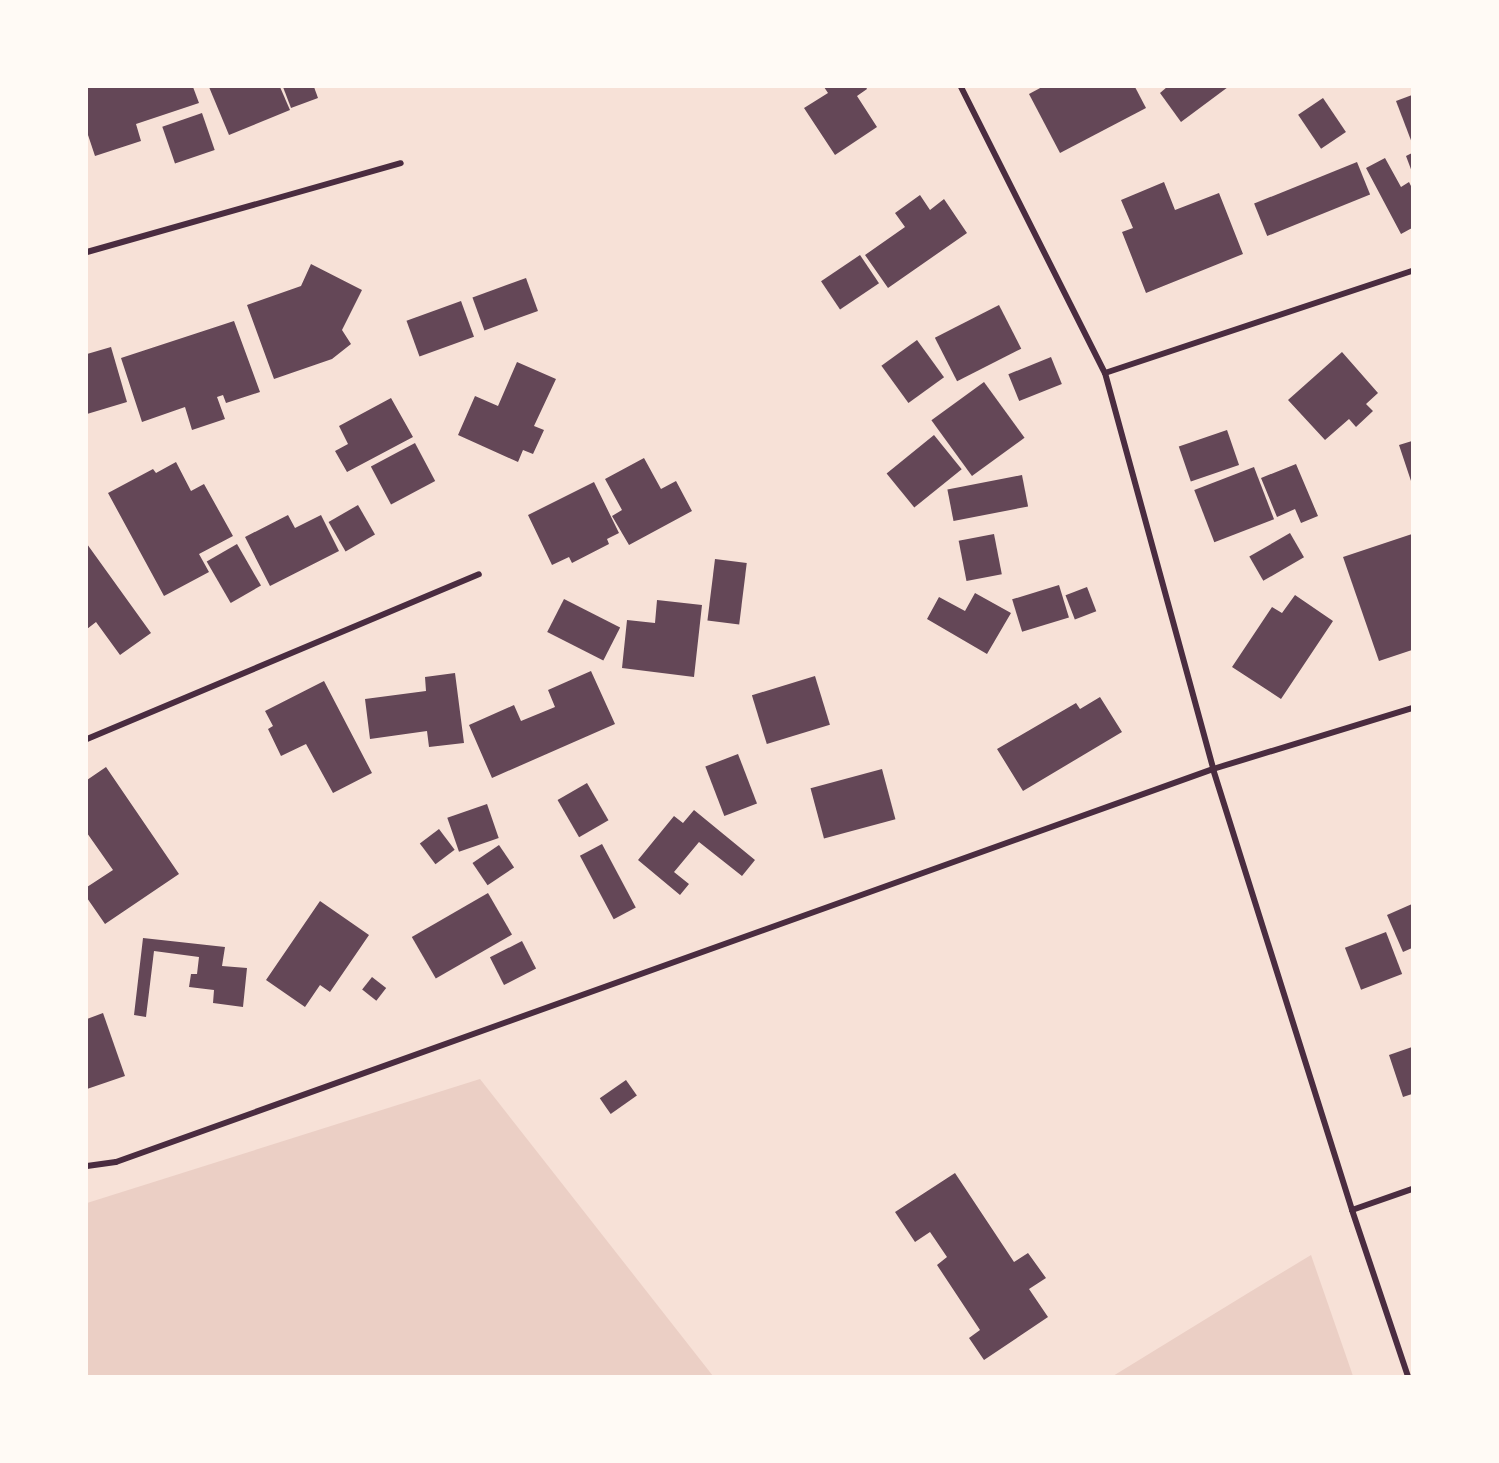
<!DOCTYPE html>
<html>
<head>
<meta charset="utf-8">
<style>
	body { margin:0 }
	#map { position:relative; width:1499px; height:1463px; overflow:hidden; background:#f7e1d7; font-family:"DM Sans",sans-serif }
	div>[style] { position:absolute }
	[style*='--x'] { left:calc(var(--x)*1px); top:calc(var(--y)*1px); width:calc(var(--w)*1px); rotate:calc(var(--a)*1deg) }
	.green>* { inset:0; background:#ebcfc5 }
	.building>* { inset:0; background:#644757; transform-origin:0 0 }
	.minor>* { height:6px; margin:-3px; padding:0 3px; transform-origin:3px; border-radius:3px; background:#4a2c40 }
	span { translate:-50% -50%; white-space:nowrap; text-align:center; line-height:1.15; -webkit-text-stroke:5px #fffaf5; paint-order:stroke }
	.frame { position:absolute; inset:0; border:88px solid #fffaf5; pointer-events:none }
</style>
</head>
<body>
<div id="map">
	<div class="green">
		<div style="clip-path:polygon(480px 1079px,713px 1376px,87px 1376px,87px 1203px)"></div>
		<div style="clip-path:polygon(1311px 1255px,1353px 1376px,1113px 1376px,1240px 1298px)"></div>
	</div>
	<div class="building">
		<div style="clip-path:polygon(87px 87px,193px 87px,199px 103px,136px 124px,141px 141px,95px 156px,87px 132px)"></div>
		<div style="clip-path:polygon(209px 87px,280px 87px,290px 110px,229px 135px)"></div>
		<div style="clip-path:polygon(283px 87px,314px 87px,318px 98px,291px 108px)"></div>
		<div style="clip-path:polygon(824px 87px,866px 87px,867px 89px,857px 96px,877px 127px,835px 155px,804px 108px,828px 93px)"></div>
		<div style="clip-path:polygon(1042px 87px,1135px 87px,1146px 108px,1060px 153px,1029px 94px)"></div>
		<div style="clip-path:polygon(1167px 87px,1228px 87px,1181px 122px,1160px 93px)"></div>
		<div style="clip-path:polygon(1412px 95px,1412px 143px,1396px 101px)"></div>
		<div style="left:1323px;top:98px;width:41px;height:30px;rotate:56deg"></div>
		<div style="left:202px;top:113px;width:39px;height:42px;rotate:71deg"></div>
		<div style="clip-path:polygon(1412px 153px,1412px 172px,1406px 156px)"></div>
		<div style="clip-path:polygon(1385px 158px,1401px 187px,1409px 182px,1412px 188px,1412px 228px,1401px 234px,1366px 168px)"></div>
		<div style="left:1357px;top:162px;width:35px;height:111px;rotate:68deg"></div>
		<div style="clip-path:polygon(1164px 182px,1175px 210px,1219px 193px,1243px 254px,1146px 293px,1122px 232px,1133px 228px,1121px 200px)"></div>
		<div style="clip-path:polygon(920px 195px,930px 210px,944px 199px,967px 233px,888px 288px,865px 255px,905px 227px,895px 213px)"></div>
		<div style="left:860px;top:255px;width:34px;height:47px;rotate:56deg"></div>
		<div style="clip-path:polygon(311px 264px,362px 290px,342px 330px,351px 344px,332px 359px,274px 379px,247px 305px,301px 286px)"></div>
		<div style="left:526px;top:278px;width:35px;height:57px;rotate:70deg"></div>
		<div style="left:461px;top:301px;width:38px;height:58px;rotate:70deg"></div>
		<div style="left:999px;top:305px;width:49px;height:72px;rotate:63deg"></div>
		<div style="clip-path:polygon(234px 321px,260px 392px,226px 403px,223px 395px,217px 397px,225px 419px,192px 430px,185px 407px,142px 422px,121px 358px)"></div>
		<div style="left:917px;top:340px;width:46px;height:44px;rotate:54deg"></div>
		<div style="clip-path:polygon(111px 347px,127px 402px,87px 414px,87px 354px)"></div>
		<div style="clip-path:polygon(1342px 352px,1378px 393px,1366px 404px,1373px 411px,1356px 427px,1349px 419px,1325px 440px,1288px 400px)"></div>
		<div style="left:1051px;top:357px;width:29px;height:46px;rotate:68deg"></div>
		<div style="clip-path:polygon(517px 362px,556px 379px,534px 426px,544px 430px,533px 454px,523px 450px,518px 462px,458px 435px,475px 396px,498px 406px)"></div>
		<div style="left:984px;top:382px;width:69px;height:65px;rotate:54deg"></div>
		<div style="clip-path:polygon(391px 398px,413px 437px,347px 472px,335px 451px,348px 444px,339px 426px)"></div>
		<div style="left:1227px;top:430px;width:37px;height:51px;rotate:71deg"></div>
		<div style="left:934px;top:435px;width:44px;height:61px;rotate:51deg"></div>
		<div style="clip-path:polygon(1412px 441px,1412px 484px,1399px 445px)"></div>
		<div style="left:415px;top:443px;width:43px;height:50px;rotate:62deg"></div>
		<div style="clip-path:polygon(644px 458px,661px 489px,676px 481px,692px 511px,629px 545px,612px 516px,622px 510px,605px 479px)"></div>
		<div style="clip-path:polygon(176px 462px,191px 491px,204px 484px,233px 536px,199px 554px,209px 572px,164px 596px,108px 493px,153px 469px,156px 473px)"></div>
		<div style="clip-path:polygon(1296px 464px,1318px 516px,1301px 523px,1295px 509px,1277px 517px,1261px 478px)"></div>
		<div style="left:1254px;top:467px;width:56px;height:64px;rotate:69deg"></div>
		<div style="left:1022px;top:475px;width:32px;height:76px;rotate:79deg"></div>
		<div style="clip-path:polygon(594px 482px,619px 533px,607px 539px,609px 544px,572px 563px,569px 557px,552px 565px,528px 515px)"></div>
		<div style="left:358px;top:505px;width:34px;height:34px;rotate:60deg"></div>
		<div style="clip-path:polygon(288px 515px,295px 528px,321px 515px,339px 551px,270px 586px,245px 537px)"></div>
		<div style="left:1290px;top:533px;width:28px;height:47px;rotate:60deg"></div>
		<div style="left:994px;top:534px;width:41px;height:36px;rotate:79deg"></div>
		<div style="clip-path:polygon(1412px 534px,1412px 650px,1379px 661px,1343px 557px)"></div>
		<div style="clip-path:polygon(87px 544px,151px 633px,120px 655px,96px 622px,87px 629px)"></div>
		<div style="left:237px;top:544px;width:48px;height:35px;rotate:60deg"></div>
		<div style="left:715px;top:559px;width:32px;height:62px;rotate:7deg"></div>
		<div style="left:1059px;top:585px;width:34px;height:49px;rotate:73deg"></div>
		<div style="left:1087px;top:587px;width:26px;height:23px;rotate:69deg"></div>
		<div style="clip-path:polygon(975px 593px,1011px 613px,987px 654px,927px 619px,939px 597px,965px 611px)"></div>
		<div style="clip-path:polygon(1295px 595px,1333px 621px,1281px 699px,1232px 667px,1272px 607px,1282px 613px)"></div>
		<div style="left:564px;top:599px;width:63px;height:37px;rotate:27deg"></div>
		<div style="clip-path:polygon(657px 600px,702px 605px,694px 677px,622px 668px,627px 620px,655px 623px)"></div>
		<div style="clip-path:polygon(591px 671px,615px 724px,492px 778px,469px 725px,514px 705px,521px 721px,555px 707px,548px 690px)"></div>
		<div style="clip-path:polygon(455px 673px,464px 743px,429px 747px,427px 731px,370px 739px,365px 699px,426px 691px,425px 677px)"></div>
		<div style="left:815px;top:676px;width:51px;height:66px;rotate:73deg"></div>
		<div style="clip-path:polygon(324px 681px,372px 773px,333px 793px,306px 744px,281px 756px,268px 729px,273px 726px,265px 711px)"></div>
		<div style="clip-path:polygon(1100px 697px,1122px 732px,1023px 791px,997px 749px,1076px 703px,1080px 709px)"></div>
		<div style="left:738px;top:754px;width:53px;height:35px;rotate:69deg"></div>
		<div style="clip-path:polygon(106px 767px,179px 874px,105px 924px,87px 898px,87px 887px,113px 870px,87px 833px,87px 780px)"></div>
		<div style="left:882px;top:769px;width:52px;height:74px;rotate:75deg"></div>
		<div style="left:587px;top:783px;width:43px;height:34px;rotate:60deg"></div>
		<div style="left:487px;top:804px;width:36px;height:42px;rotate:71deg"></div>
		<div style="clip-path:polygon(694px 810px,755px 860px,742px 876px,699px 842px,674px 872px,689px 884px,680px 895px,638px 860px,674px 816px,683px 823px)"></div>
		<div style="left:439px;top:829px;width:26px;height:24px;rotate:53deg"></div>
		<div style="left:602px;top:844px;width:72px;height:25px;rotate:62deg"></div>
		<div style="left:499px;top:845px;width:27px;height:32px;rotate:56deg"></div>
		<div style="left:488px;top:893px;width:48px;height:88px;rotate:60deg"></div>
		<div style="clip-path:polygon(320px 901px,369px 935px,330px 992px,320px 985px,305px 1007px,266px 980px)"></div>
		<div style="clip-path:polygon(1412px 904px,1412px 948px,1403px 952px,1387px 915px)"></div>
		<div style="left:1386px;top:932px;width:45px;height:44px;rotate:69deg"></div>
		<div style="clip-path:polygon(143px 938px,225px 947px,222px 966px,247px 968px,243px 1007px,213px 1003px,214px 990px,189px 987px,191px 974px,197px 974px,199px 957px,154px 951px,146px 1017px,134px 1015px)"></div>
		<div style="left:522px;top:941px;width:31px;height:36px;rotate:63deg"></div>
		<div style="left:372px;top:977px;width:18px;height:16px;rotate:38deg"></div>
		<div style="clip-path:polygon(103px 1013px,125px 1076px,87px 1089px,87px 1019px)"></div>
		<div style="clip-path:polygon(1412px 1047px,1412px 1094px,1403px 1097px,1389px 1055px)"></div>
		<div style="left:626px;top:1080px;width:19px;height:32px;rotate:55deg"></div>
		<div style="clip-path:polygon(955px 1173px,1014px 1262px,1028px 1253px,1046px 1278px,1029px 1289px,1048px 1317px,984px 1360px,969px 1338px,980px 1330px,937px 1265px,947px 1257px,930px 1232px,915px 1242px,895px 1212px)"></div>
	</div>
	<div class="minor">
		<div style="--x:961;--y:87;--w:320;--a:63.3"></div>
		<div style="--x:1105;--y:373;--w:410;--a:74.7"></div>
		<div style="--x:1213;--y:769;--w:462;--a:72.5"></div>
		<div style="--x:1352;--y:1210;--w:175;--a:71.4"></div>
		<div style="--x:87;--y:252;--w:326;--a:-15.8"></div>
		<div style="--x:1105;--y:373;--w:324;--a:-18.4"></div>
		<div style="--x:87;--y:739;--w:425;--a:-22.8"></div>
		<div style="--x:87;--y:1166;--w:29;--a:-8"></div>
		<div style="--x:116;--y:1162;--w:1165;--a:-19.71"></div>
		<div style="--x:1213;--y:769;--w:208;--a:-17"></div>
		<div style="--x:1352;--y:1210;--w:64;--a:-19.3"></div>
	</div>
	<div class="frame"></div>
</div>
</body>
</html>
